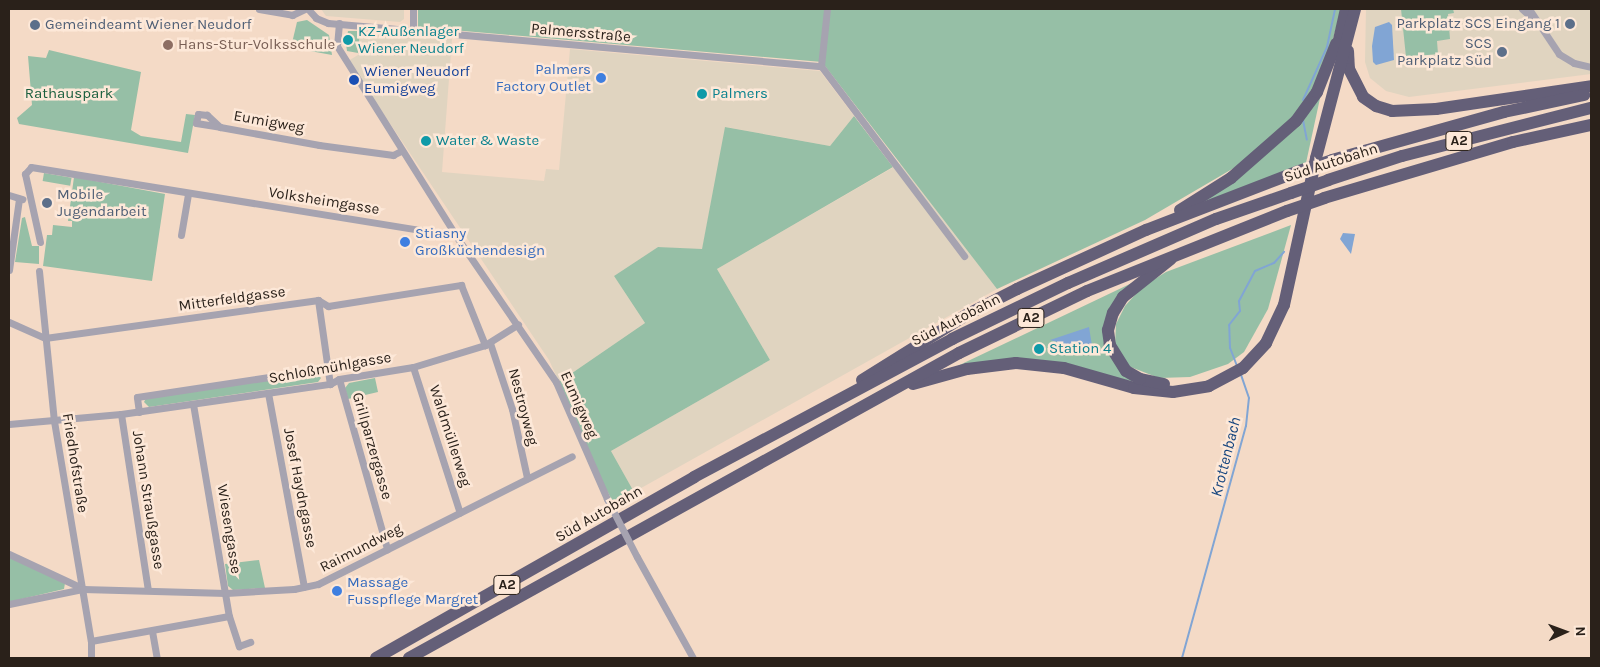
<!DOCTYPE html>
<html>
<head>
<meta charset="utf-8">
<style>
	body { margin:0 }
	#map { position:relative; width:1600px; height:667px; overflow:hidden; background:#f4dac6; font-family:Karla,sans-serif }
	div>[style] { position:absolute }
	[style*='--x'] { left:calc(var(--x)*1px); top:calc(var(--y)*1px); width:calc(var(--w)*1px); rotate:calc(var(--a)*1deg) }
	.commercial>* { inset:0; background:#e0d4c0 }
	.green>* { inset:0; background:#96bfa6; transform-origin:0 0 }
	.water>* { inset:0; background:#81a5d4 }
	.stream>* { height:2px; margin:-1px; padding:0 1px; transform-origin:1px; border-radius:1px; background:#81a5d4 }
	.street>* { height:7px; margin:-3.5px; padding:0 3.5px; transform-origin:3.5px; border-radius:3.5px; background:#a6a3b0 }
	.highway>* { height:12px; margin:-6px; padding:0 6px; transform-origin:6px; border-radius:6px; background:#645f78 }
	.street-bridge>* { height:7px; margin:-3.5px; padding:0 3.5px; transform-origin:3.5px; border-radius:3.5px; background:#a6a3b0 }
	.highway-bridge>* { height:12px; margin:-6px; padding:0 6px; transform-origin:6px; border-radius:6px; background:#645f78 }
	.dots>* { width:14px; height:14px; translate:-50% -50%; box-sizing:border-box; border:2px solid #fde8d8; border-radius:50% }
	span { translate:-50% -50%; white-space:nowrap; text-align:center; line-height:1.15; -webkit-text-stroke:5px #fde8d8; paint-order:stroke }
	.shield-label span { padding:1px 4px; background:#fde8d8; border:1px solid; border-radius:4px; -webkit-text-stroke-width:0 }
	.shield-label { font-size:14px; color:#2a211a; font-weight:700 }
	.service-label { font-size:15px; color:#4e5e75 }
	.right { translate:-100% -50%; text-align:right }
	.left { translate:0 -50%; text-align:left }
	.culture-label { font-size:15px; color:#0d838f }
	.street-label { font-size:15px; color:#2a211a }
	.education-label { font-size:15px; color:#785e54 }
	.shop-label { font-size:15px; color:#366cbe }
	.transit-label { font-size:15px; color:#164399 }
	.park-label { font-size:15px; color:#1a5e3d }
	.water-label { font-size:16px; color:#16457e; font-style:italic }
	.frame { position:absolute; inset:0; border:10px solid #2a211a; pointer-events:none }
	.north { position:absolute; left:1540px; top:607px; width:50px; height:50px; -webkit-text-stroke:4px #fde8d8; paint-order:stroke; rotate:88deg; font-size:14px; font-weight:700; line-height:20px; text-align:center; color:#2a211a }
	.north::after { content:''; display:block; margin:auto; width:18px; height:22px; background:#2a211a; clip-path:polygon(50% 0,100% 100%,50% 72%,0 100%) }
</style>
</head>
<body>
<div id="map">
	<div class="commercial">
		<div style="clip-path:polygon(321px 9px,404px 9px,404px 19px,400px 22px,326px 16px)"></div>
		<div style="clip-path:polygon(1366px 9px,1591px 9px,1591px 74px,1409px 97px,1386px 91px,1370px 78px,1365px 62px)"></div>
		<div style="clip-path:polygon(360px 31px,452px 39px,442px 172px,544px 181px,546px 169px,559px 170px,570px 49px,820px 71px,854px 116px,830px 146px,726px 127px,702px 250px,658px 247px,614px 276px,645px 323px,559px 382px,549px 360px,348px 61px,358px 55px)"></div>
		<div style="clip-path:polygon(901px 163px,997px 289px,634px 492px,611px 451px,770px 360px,717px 269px)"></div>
	</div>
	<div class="green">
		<div style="clip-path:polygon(418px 9px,1341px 9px,1328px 58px,1314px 90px,1294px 118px,1239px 165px,1145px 220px,997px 289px,822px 62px,418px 27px)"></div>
		<div style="clip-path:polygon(1401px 9px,1453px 9px,1454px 13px,1448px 14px,1450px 39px,1437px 41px,1438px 54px,1406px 57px)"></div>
		<div style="clip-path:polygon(307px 20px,329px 35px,332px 55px,299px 49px,292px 43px,297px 22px)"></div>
		<div style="clip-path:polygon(348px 31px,360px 31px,358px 53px,347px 51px,346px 44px,350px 44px,351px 38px,347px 37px)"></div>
		<div style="clip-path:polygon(49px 50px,141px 72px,131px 130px,141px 136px,181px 142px,186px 114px,195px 115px,188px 153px,19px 124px,17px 118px,32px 105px,28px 56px,46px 58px)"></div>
		<div style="clip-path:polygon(1322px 89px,1306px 163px,1201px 203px)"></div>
		<div style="clip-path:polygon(854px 116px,893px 167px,717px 269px,770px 360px,611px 451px,634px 492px,614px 504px,578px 435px,559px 382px,645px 323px,614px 276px,658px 247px,702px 249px,725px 127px,830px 146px)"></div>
		<div style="left:44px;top:173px;width:28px;height:8px;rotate:10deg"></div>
		<div style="clip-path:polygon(74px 177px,165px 194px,152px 281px,43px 266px,47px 235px,52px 235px,53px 225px,72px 227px,72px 221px,68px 221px)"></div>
		<div style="clip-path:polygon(25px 217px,32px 246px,39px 246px,39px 264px,15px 262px,22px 218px)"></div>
		<div style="clip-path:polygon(1291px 225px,1268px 309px,1244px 352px,1228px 364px,1190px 377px,1159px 378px,1128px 366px,1115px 345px,1116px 324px,1125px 306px,1142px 287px,1166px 272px)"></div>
		<div style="clip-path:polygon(1134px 282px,1110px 315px,1113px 358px,1159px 388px,1065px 365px,949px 370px)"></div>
		<div style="clip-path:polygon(316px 373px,321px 378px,318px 382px,149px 407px,144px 402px,146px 398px)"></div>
		<div style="clip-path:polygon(375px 378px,378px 392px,348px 399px,345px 388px,349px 383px)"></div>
		<div style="clip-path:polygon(9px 556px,65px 583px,64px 589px,9px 602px)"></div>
		<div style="clip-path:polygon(259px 560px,265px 588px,233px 590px,228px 586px,225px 564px)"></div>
	</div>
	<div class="water">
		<div style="clip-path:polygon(1389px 22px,1392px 25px,1394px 60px,1376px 65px,1373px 62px,1372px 46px,1375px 27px)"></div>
		<div style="clip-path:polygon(1343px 233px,1355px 234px,1351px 254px,1340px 239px)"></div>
		<div style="clip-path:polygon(1089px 327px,1093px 352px,1050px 340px)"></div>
	</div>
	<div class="stream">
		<div style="--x:1303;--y:100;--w:58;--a:-65.6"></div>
		<div style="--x:1327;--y:47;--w:39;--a:-78"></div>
		<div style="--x:1303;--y:120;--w:20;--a:79"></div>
		<div style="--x:1237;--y:366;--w:19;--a:-111"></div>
		<div style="--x:1230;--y:348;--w:23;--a:-92"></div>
		<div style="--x:1229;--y:325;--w:18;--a:-52"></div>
		<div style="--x:1240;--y:311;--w:10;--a:-96"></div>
		<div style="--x:1239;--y:301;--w:34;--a:-62"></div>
		<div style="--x:1255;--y:271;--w:21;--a:-23"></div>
		<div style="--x:1274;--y:263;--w:15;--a:-48"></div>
		<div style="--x:1182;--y:658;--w:241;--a:-74.6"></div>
		<div style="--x:1246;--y:426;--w:28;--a:-84"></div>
		<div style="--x:1249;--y:398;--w:24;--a:-109"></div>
	</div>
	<div class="street">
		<div style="--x:259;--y:9;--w:34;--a:10"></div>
		<div style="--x:292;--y:15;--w:14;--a:-25"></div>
		<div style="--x:308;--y:9;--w:12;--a:48"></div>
		<div style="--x:316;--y:18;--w:13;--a:23"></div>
		<div style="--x:328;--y:23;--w:495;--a:5"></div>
		<div style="--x:827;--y:9;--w:57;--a:96"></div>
		<div style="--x:821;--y:66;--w:238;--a:53"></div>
		<div style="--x:1522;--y:9;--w:13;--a:42"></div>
		<div style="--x:1529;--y:9;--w:54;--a:56.3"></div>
		<div style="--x:1559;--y:54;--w:17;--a:31"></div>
		<div style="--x:1574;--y:63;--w:17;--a:13"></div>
		<div style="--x:339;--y:23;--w:23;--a:95"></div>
		<div style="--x:337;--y:46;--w:224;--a:57.9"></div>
		<div style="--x:456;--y:236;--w:177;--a:55.6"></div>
		<div style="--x:556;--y:382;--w:128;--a:66.4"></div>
		<div style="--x:413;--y:30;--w:21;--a:-90"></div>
		<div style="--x:220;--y:127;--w:18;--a:-137"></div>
		<div style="--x:207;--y:115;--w:9;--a:-174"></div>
		<div style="--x:198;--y:114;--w:9;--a:103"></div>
		<div style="--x:196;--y:123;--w:24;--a:9"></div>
		<div style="--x:220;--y:127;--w:101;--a:10.3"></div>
		<div style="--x:319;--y:145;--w:75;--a:7.7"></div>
		<div style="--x:393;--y:155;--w:9;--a:-27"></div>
		<div style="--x:9;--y:195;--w:14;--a:17"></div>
		<div style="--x:181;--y:235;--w:42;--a:-80.3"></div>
		<div style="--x:40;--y:242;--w:70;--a:-102.4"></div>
		<div style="--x:25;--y:174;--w:9;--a:-49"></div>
		<div style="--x:31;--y:167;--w:431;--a:9.2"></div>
		<div style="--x:9;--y:270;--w:72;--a:-82"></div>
		<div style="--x:39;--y:271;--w:151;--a:84.3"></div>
		<div style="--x:54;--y:421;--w:223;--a:80.5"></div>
		<div style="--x:91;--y:641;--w:17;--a:90"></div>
		<div style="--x:318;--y:300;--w:85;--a:81.9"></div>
		<div style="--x:9;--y:322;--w:39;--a:24"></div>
		<div style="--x:45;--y:338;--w:276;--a:-7.9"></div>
		<div style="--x:318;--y:300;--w:12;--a:31"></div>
		<div style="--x:328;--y:306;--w:135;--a:-9"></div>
		<div style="--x:461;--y:285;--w:65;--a:68.2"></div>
		<div style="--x:490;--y:343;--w:70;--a:71.6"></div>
		<div style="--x:512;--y:409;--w:71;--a:77.7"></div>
		<div style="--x:413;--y:367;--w:153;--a:72.2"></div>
		<div style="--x:339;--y:379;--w:177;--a:74.2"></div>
		<div style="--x:268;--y:393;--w:197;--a:79.5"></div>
		<div style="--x:193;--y:404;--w:215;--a:80.4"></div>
		<div style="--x:229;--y:616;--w:32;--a:72"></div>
		<div style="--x:239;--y:646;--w:12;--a:-20"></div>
		<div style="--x:139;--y:412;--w:15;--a:-98"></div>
		<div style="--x:137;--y:397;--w:193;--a:-8.6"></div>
		<div style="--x:121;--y:414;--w:178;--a:81.3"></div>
		<div style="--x:9;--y:424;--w:112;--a:-5.1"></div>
		<div style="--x:121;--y:414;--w:211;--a:-8.2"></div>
		<div style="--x:330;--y:384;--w:10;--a:-29"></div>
		<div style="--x:339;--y:379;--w:75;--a:-9.2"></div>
		<div style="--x:413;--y:367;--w:75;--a:-17"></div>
		<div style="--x:485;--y:345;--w:39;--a:-32"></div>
		<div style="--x:9;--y:554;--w:81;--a:25"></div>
		<div style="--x:637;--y:557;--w:115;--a:61"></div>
		<div style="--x:9;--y:604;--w:76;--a:-11.5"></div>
		<div style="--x:83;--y:589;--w:143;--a:1.6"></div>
		<div style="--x:226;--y:593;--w:68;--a:-3.4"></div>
		<div style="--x:294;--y:589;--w:25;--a:-12"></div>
		<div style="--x:318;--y:584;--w:284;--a:-26.7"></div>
		<div style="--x:152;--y:631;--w:27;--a:80"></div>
		<div style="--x:91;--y:641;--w:140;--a:-10.3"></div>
	</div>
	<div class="highway">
		<div style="--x:1348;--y:51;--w:18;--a:87"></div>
		<div style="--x:1349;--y:69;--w:31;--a:63"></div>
		<div style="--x:1363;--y:97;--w:16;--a:35"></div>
		<div style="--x:1376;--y:106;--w:17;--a:17"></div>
		<div style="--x:1392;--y:111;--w:44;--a:-2.6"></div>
		<div style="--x:1436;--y:109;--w:157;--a:-8.4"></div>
		<div style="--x:1336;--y:53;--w:45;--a:-77.2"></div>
		<div style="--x:1332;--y:160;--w:179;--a:-15.6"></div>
		<div style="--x:1504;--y:112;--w:82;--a:-12"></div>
		<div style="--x:1328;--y:180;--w:78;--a:-18"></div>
		<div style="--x:1402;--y:156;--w:195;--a:-14.3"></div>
		<div style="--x:1324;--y:198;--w:197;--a:-16.5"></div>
		<div style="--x:1513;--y:142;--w:80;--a:-12.3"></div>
		<div style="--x:1180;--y:210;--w:60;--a:-32.1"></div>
		<div style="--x:1231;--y:178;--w:86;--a:-41.2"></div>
		<div style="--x:1296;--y:121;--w:36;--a:-54"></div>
		<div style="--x:1317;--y:92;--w:52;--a:-68.4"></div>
		<div style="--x:862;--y:380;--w:125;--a:-31.9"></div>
		<div style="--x:968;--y:314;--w:55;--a:-27"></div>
		<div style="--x:1017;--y:289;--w:142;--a:-24.6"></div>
		<div style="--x:1146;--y:230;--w:161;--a:-21.1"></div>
		<div style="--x:913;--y:384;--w:56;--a:-15.5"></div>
		<div style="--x:967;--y:369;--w:49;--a:-7"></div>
		<div style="--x:1016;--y:363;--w:48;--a:5.9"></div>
		<div style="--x:1064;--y:368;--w:73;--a:15.9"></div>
		<div style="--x:1134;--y:388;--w:39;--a:6"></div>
		<div style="--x:1173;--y:392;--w:36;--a:-9"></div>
		<div style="--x:1209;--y:386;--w:38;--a:-28"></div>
		<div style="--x:1243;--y:368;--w:34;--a:-47"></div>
		<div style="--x:1266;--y:343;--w:42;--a:-64.7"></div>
		<div style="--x:1284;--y:305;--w:150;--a:-77.7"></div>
		<div style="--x:1316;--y:158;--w:154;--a:-75.3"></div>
		<div style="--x:1164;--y:384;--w:25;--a:-168"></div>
		<div style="--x:1140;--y:379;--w:16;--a:-150"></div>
		<div style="--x:1126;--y:371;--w:31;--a:-122"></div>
		<div style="--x:1110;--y:345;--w:15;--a:-98"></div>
		<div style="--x:1108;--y:330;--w:18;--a:-74"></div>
		<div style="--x:1113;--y:313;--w:19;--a:-58"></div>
		<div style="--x:1123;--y:297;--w:61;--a:-38.4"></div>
		<div style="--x:376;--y:658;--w:366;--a:-29.6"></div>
		<div style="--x:694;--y:477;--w:293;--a:-28.1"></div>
		<div style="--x:952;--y:339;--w:129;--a:-25.8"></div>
		<div style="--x:1068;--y:283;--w:161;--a:-23.4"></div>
		<div style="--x:1216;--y:219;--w:79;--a:-19.1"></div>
		<div style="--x:409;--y:658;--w:629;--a:-29.01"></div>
		<div style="--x:959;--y:353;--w:142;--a:-25.8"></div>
		<div style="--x:1087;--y:291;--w:215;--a:-21.8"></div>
	</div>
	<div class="street-bridge">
		<div style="--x:607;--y:499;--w:65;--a:62.7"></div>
	</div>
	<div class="highway-bridge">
		<div style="--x:1296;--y:172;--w:38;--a:-18"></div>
		<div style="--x:1291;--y:193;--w:39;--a:-19"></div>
		<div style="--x:1287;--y:211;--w:39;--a:-19"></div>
	</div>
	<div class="dots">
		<div style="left:1570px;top:24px;background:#5c6f8a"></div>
		<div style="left:35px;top:25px;background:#5c6f8a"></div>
		<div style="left:348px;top:40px;background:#0f9aa8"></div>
		<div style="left:168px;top:45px;background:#8d6e63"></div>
		<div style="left:1502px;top:52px;background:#5c6f8a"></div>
		<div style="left:601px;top:78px;background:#3f7fe0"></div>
		<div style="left:354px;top:80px;background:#1a4fb4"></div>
		<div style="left:702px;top:94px;background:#0f9aa8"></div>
		<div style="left:426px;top:141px;background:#0f9aa8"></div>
		<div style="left:47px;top:203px;background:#5c6f8a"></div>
		<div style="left:405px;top:242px;background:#3f7fe0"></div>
		<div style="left:1039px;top:349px;background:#0f9aa8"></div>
		<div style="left:337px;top:591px;background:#3f7fe0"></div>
	</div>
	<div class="shield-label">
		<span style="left:1459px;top:141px">A2</span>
		<span style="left:1031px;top:318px">A2</span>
		<span style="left:507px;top:585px">A2</span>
	</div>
	<div class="service-label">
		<span class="right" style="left:1560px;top:24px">Parkplatz SCS Eingang 1</span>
		<span class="left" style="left:45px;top:25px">Gemeindeamt Wiener Neudorf</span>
		<span class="right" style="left:1492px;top:52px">SCS<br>Parkplatz Süd</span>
		<span class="left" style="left:57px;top:203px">Mobile<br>Jugendarbeit</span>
	</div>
	<div class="culture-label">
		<span class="left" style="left:358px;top:40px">KZ-Außenlager<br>Wiener Neudorf</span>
		<span class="left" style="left:712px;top:94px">Palmers</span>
		<span class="left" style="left:436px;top:141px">Water &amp; Waste</span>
		<span class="left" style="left:1049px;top:349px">Station 4</span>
	</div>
	<div class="street-label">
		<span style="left:581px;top:33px;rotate:5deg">Palmersstraße</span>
		<span style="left:269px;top:122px;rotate:10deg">Eumigweg</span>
		<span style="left:1331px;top:163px;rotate:-18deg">Süd Autobahn</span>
		<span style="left:324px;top:201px;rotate:9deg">Volksheimgasse</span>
		<span style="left:232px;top:299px;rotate:-8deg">Mitterfeldgasse</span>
		<span style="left:956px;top:320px;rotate:-27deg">Süd Autobahn</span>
		<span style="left:330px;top:368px;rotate:-10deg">Schloßmühlgasse</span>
		<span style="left:579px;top:405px;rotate:66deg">Eumigweg</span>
		<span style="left:523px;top:407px;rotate:75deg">Nestroyweg</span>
		<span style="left:450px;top:436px;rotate:72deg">Waldmüllerweg</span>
		<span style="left:372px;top:446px;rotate:74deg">Grillparzergasse</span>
		<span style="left:75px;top:463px;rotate:81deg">Friedhofstraße</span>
		<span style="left:300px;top:488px;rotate:79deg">Josef Haydngasse</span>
		<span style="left:148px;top:500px;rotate:81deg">Johann Straußgasse</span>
		<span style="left:599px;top:514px;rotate:-30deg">Süd Autobahn</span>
		<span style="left:229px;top:529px;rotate:81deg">Wiesengasse</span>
		<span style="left:361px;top:548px;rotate:-27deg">Raimundweg</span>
	</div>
	<div class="education-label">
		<span class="left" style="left:178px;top:45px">Hans-Stur-Volksschule</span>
	</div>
	<div class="shop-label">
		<span class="right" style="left:591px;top:78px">Palmers<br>Factory Outlet</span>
		<span class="left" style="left:415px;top:242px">Stiasny<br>Großküchendesign</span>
		<span class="left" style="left:347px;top:591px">Massage<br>Fusspflege Margret</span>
	</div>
	<div class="transit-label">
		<span class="left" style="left:364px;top:80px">Wiener Neudorf<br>Eumigweg</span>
	</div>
	<div class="park-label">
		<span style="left:69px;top:94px">Rathauspark</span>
	</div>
	<div class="water-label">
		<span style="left:1226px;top:457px;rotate:-76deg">Krottenbach</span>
	</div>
	<div class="frame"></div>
	<div class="north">N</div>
</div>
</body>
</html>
